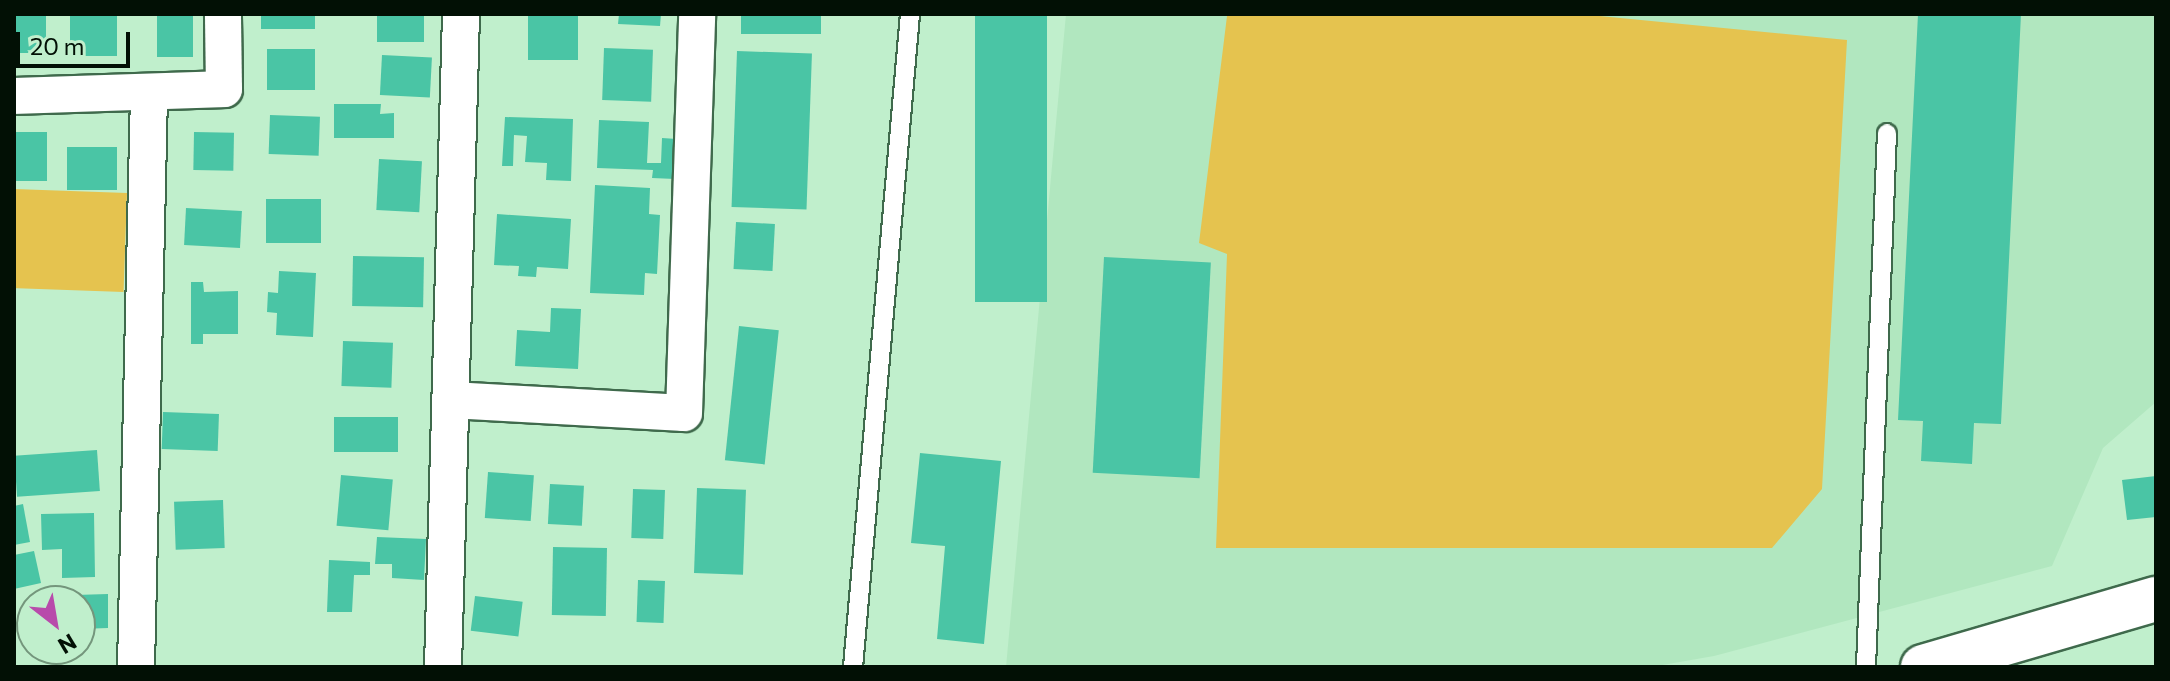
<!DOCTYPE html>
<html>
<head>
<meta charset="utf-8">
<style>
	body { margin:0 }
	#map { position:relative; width:2170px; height:681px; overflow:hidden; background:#c0efcc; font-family:Commissioner,sans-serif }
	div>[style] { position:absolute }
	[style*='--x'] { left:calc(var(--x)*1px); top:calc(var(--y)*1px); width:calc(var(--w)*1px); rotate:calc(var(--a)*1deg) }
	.built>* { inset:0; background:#b1e7bf }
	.green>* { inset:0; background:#e5c34f; transform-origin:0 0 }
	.building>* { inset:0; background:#4ac5a5; transform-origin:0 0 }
	.roads { filter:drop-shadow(2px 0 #3f6a4c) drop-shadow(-2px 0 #3f6a4c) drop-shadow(0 2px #3f6a4c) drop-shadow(0 -2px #3f6a4c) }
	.service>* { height:18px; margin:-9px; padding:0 9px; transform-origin:9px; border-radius:9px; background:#fff }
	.minor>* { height:36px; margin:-18px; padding:0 18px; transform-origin:18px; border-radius:18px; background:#fff }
	.tertiary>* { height:44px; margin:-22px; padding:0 22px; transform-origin:22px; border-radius:22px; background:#fff }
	span { translate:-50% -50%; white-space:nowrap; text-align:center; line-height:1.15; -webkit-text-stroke:8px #c0efcc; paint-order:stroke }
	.frame { position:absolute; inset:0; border:16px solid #021005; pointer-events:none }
	.north { position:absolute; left:16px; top:585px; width:80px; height:80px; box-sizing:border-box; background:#c0efcc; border:2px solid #74967c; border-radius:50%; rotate:149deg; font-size:22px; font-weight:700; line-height:32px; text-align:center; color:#021005 }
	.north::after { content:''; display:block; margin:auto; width:28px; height:36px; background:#b84bab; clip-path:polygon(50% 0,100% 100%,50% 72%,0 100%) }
	.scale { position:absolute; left:16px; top:32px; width:114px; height:36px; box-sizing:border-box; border:4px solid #021005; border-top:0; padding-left:10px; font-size:24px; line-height:28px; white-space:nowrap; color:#021005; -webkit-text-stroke:6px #c0efcc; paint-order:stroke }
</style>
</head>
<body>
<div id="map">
	<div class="built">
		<div style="clip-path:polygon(1066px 14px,2156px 14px,2156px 402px,2103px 448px,2052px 566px,1714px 656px,1651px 667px,1006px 667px)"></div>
	</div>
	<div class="green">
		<div style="clip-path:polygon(1230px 14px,1579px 14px,1847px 40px,1822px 489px,1772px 548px,1216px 548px,1227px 254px,1199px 243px,1227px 16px)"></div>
		<div style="left:127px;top:193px;width:99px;height:113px;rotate:92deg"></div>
	</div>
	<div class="building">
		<div style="left:14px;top:14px;width:32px;height:39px"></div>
		<div style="left:70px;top:14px;width:47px;height:42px"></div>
		<div style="left:261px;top:14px;width:54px;height:15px"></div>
		<div style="left:377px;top:14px;width:47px;height:28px"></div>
		<div style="left:528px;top:14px;width:50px;height:46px"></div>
		<div style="clip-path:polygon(619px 14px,661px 14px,660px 26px,618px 24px)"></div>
		<div style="left:741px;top:14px;width:80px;height:20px"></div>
		<div style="left:975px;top:14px;width:72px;height:288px"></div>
		<div style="clip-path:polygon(1918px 14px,2021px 14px,2001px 424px,1974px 423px,1972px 464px,1921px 461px,1923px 421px,1898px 420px)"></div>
		<div style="left:157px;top:15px;width:36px;height:42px"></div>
		<div style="left:604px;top:48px;width:49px;height:52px;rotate:2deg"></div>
		<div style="left:267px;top:49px;width:48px;height:41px"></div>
		<div style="left:737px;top:51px;width:75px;height:156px;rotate:2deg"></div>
		<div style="left:382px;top:55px;width:50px;height:40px;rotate:3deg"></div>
		<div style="clip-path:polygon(334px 104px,381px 104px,380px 114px,394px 113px,394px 138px,334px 138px)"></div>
		<div style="left:270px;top:115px;width:50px;height:39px;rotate:2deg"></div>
		<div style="clip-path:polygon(505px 117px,573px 119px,571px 181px,546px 180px,547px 163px,525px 162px,527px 136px,514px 135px,513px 166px,502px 166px)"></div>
		<div style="clip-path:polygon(599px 120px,649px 122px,647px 163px,661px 163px,662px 138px,677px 139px,675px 179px,652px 178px,653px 170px,597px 168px)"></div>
		<div style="left:14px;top:132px;width:33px;height:49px"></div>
		<div style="left:194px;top:132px;width:40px;height:38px;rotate:1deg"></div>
		<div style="left:67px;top:147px;width:50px;height:43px"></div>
		<div style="left:379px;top:159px;width:43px;height:51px;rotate:3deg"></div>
		<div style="clip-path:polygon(595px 185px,650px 188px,649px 214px,660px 215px,657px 274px,645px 273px,644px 295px,590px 293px)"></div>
		<div style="left:266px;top:199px;width:55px;height:44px"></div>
		<div style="left:186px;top:208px;width:56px;height:37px;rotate:3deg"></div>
		<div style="clip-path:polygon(497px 214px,571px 219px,568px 269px,537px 267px,536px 277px,518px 276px,519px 266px,494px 265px)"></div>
		<div style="left:736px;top:222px;width:39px;height:47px;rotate:3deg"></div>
		<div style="left:353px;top:256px;width:71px;height:50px;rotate:1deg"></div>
		<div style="left:1104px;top:257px;width:107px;height:216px;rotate:3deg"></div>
		<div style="clip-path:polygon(279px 271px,316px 273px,313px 337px,276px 335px,277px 313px,267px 312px,268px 292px,278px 293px)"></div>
		<div style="clip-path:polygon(191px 282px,203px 282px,204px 292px,238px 291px,238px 334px,203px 334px,203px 344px,191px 344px)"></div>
		<div style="clip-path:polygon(551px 308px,581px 309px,578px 369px,515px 366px,517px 330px,550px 332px)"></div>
		<div style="left:739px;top:326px;width:40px;height:135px;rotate:6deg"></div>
		<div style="left:343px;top:341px;width:50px;height:45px;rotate:2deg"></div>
		<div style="left:163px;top:412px;width:56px;height:37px;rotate:2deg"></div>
		<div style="left:334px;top:417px;width:64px;height:35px"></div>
		<div style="left:97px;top:450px;width:41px;height:83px;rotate:86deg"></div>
		<div style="clip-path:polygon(920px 453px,1001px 461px,984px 644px,937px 639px,945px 546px,911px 543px)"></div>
		<div style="left:488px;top:472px;width:46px;height:46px;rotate:4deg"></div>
		<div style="left:341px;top:475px;width:52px;height:51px;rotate:5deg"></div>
		<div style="clip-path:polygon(2156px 476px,2156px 517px,2127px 520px,2122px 480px)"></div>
		<div style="left:550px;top:484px;width:34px;height:40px;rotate:3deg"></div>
		<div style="left:697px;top:488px;width:49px;height:85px;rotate:2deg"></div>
		<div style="left:633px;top:489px;width:32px;height:49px;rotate:2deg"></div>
		<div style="left:223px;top:500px;width:48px;height:49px;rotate:88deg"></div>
		<div style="clip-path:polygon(23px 504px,30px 542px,14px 545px,14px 506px)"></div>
		<div style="clip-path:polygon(94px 513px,95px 577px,62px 578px,62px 549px,42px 550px,41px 514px)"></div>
		<div style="clip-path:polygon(377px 537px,426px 539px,424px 580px,392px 578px,392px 564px,375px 564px)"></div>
		<div style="left:553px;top:547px;width:54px;height:68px;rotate:1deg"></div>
		<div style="clip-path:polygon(34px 551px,41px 583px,14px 589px,14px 555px)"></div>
		<div style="clip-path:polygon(329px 560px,370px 562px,370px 575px,354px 575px,352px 612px,327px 612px)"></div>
		<div style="left:638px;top:580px;width:27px;height:42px;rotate:2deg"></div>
		<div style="clip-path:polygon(108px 594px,108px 628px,80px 629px,80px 601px,76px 601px,75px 595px)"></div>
		<div style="left:475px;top:596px;width:48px;height:35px;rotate:7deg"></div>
	</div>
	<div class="roads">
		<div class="service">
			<div style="--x:853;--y:667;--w:655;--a:-85.01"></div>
			<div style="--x:1866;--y:667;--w:534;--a:-87.75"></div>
		</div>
		<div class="minor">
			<div style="--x:14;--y:96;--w:210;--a:-1.9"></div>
			<div style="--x:224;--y:89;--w:75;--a:-90.8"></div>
			<div style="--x:451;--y:400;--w:233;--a:3.2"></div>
			<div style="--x:684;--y:413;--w:399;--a:-88.1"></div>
			<div style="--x:136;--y:667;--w:574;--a:-88.7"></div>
			<div style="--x:443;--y:667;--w:653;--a:-88.42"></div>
		</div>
		<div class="tertiary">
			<div style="--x:1923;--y:667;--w:243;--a:-16.3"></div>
		</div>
	</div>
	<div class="frame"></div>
	<div class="north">N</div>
	<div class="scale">20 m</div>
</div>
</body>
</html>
